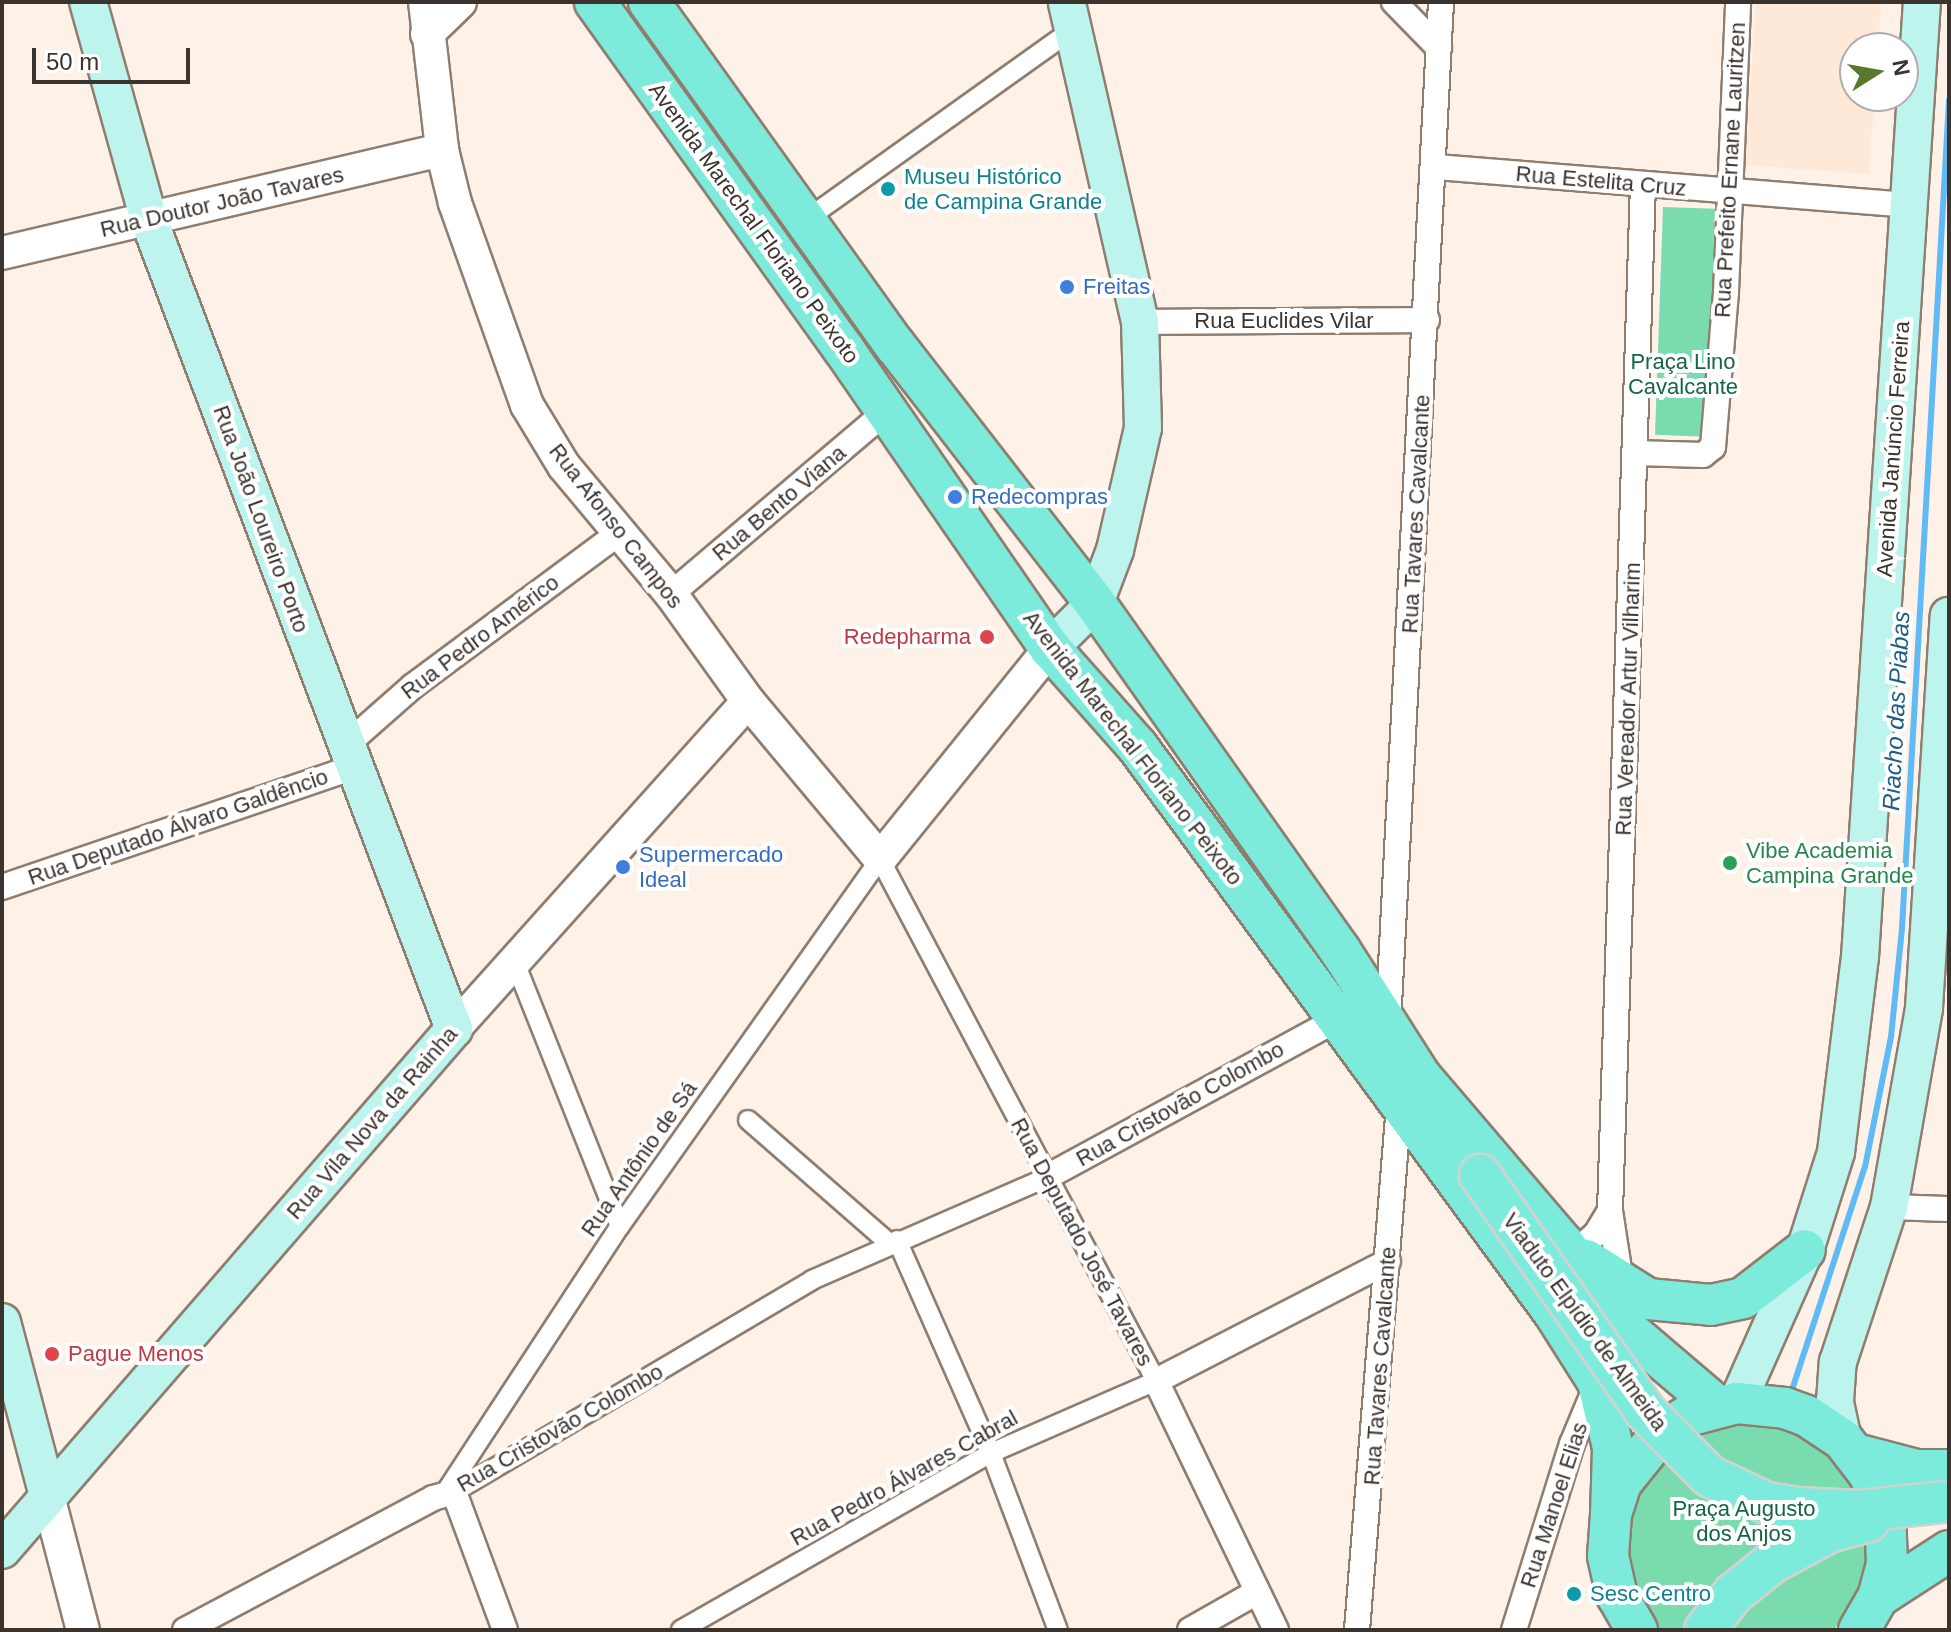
<!DOCTYPE html>
<html>
<head>
<meta charset="utf-8">
<style>
	body { margin:0 }
	#map { position:relative; width:1951px; height:1632px; overflow:hidden; background:#fdf1e8; font-family:Helvetica,sans-serif }
	div>[style] { position:absolute }
	[style*='--x'] { left:calc(var(--x)*1px); top:calc(var(--y)*1px); width:calc(var(--w)*1px); rotate:calc(var(--a)*1deg) }
	.built>* { inset:0; background:#fee8d8 }
	.green>* { inset:0; background:#7adcae; transform-origin:0 0 }
	.stream>* { height:6px; margin:-3px; padding:0 3px; transform-origin:3px; border-radius:3px; background:#5fbaf6 }
	.roads { filter:drop-shadow(2px 0 #8f7d6f) drop-shadow(-2px 0 #8f7d6f) drop-shadow(0 2px #8f7d6f) drop-shadow(0 -2px #8f7d6f) }
	.pedestrian>* { height:18px; margin:-9px; padding:0 9px; transform-origin:9px; border-radius:9px; background:#fff }
	.minor>* { height:24px; margin:-12px; padding:0 12px; transform-origin:12px; border-radius:12px; background:#fff }
	.tertiary>* { height:32px; margin:-16px; padding:0 16px; transform-origin:16px; border-radius:16px; background:#fff }
	.secondary>* { height:36px; margin:-18px; padding:0 18px; transform-origin:18px; border-radius:18px; background:#bdf5ee }
	.primary>* { height:40px; margin:-20px; padding:0 20px; transform-origin:20px; border-radius:20px; background:#7cebdc }
	.bridges { filter:drop-shadow(2px 0 #d4d2d1) drop-shadow(-2px 0 #d4d2d1) drop-shadow(0 2px #d4d2d1) drop-shadow(0 -2px #d4d2d1) }
	.primary-bridge>* { height:40px; margin:-20px; padding:0 20px; transform-origin:20px; border-radius:20px; background:#7cebdc }
	.dots>* { width:22px; height:22px; translate:-50% -50%; box-sizing:border-box; border:4px solid #fff; border-radius:50% }
	span { translate:-50% -50%; white-space:nowrap; text-align:center; line-height:1.15; -webkit-text-stroke:8px #fff; paint-order:stroke }
	.street-label { font-size:22px; color:#3b332d }
	.culture-label { font-size:22px; color:#0d838f }
	.left { translate:0 -50%; text-align:left }
	.shop-label { font-size:22px; color:#366cbe }
	.park-label { font-size:22px; color:#136545 }
	.health-label { font-size:22px; color:#be3a42 }
	.right { translate:-100% -50%; text-align:right }
	.leisure-label { font-size:22px; color:#27864d }
	.water-label { font-size:24px; color:#1b5d86; font-style:italic }
	.frame { position:absolute; inset:0; border:4px solid #3b332d; pointer-events:none }
	.north { position:absolute; left:1839px; top:32px; width:80px; height:80px; box-sizing:border-box; background:#fff; border:2px solid #b1adab; border-radius:50%; rotate:79deg; font-size:22px; font-weight:700; line-height:32px; text-align:center; color:#3b332d }
	.north::after { content:''; display:block; margin:auto; width:28px; height:36px; background:#5a782d; clip-path:polygon(50% 0,100% 100%,50% 72%,0 100%) }
	.scale { position:absolute; left:32px; top:48px; width:158px; height:36px; box-sizing:border-box; border:4px solid #3b332d; border-top:0; padding-left:10px; font-size:24px; line-height:28px; white-space:nowrap; color:#3b332d; -webkit-text-stroke:6px #fff; paint-order:stroke }
</style>
</head>
<body>
<div id="map">
	<div class="built">
		<div style="clip-path:polygon(1756px 2px,1881px 2px,1878px 48px,1855px 48px,1855px 96px,1874px 96px,1869px 174px,1745px 165px)"></div>
	</div>
	<div class="green">
		<div style="left:1663px;top:207px;width:52px;height:228px;rotate:2deg"></div>
		<div style="clip-path:polygon(1713px 1416px,1792px 1422px,1851px 1471px,1871px 1545px,1859px 1594px,1834px 1630px,1653px 1630px,1621px 1576px,1626px 1489px)"></div>
	</div>
	<div class="stream">
		<div style="--x:1790;--y:1396;--w:241;--a:-71.9"></div>
		<div style="--x:1865;--y:1167;--w:133;--a:-78.7"></div>
		<div style="--x:1891;--y:1037;--w:110;--a:-84.2"></div>
		<div style="--x:1902;--y:928;--w:829;--a:-86.75"></div>
	</div>
	<div class="roads">
		<div class="pedestrian">
			<div style="--x:804;--y:221;--w:330;--a:-35.5"></div>
			<div style="--x:514;--y:960;--w:286;--a:68.3"></div>
			<div style="--x:748;--y:1120;--w:187;--a:41.1"></div>
			<div style="--x:897;--y:1240;--w:233;--a:66.2"></div>
			<div style="--x:991;--y:1453;--w:189;--a:69.3"></div>
			<div style="--x:454;--y:1492;--w:416;--a:-30.6"></div>
			<div style="--x:812;--y:1280;--w:254;--a:-23.6"></div>
			<div style="--x:445;--y:1493;--w:319;--a:-56.8"></div>
			<div style="--x:620;--y:1226;--w:450;--a:-54.7"></div>
			<div style="--x:880;--y:859;--w:590;--a:62.13"></div>
			<div style="--x:1156;--y:1381;--w:180;--a:156.4"></div>
			<div style="--x:991;--y:1453;--w:357;--a:150.3"></div>
		</div>
		<div class="minor">
			<div style="--x:1394;--y:2;--w:64;--a:45.6"></div>
			<div style="--x:1436;--y:167;--w:476;--a:4.6"></div>
			<div style="--x:1140;--y:322;--w:287;--a:-0.4"></div>
			<div style="--x:1635;--y:453;--w:68;--a:1.7"></div>
			<div style="--x:1703;--y:455;--w:13;--a:-39"></div>
			<div style="--x:1713;--y:447;--w:156;--a:-85.2"></div>
			<div style="--x:1726;--y:292;--w:290;--a:-87.6"></div>
			<div style="--x:671;--y:594;--w:283;--a:-40.3"></div>
			<div style="--x:346;--y:745;--w:89;--a:-41.4"></div>
			<div style="--x:413;--y:686;--w:255;--a:-36.6"></div>
			<div style="--x:2;--y:887;--w:372;--a:-18.8"></div>
			<div style="--x:1388;--y:1024;--w:1023;--a:-87.03"></div>
			<div style="--x:1045;--y:1178;--w:333;--a:-28.5"></div>
			<div style="--x:1889;--y:1207;--w:60;--a:1.9"></div>
			<div style="--x:1574;--y:1253;--w:29;--a:-41"></div>
			<div style="--x:1596;--y:1234;--w:27;--a:-59"></div>
			<div style="--x:1621;--y:1282;--w:72;--a:-98.8"></div>
			<div style="--x:1610;--y:1211;--w:1026;--a:-88.16"></div>
			<div style="--x:185;--y:1630;--w:281;--a:-28"></div>
			<div style="--x:433;--y:1498;--w:22;--a:-16"></div>
			<div style="--x:454;--y:1492;--w:147;--a:69.7"></div>
			<div style="--x:1190;--y:1630;--w:75;--a:-29.6"></div>
			<div style="--x:1276;--y:1630;--w:276;--a:-115.7"></div>
			<div style="--x:1156;--y:1381;--w:261;--a:-27.3"></div>
			<div style="--x:1357;--y:1630;--w:528;--a:-85.43"></div>
			<div style="--x:1514;--y:1630;--w:195;--a:-72.7"></div>
			<div style="--x:1572;--y:1444;--w:65;--a:-67.4"></div>
		</div>
		<div class="tertiary">
			<div style="--x:425;--y:2;--w:149;--a:83.4"></div>
			<div style="--x:442;--y:150;--w:55;--a:76.2"></div>
			<div style="--x:455;--y:203;--w:214;--a:70.4"></div>
			<div style="--x:527;--y:405;--w:71;--a:58.8"></div>
			<div style="--x:564;--y:466;--w:167;--a:50.1"></div>
			<div style="--x:671;--y:594;--w:132;--a:54.3"></div>
			<div style="--x:748;--y:701;--w:206;--a:50.1"></div>
			<div style="--x:880;--y:859;--w:271;--a:-51.1"></div>
			<div style="--x:427;--y:34;--w:46;--a:-44.1"></div>
			<div style="--x:2;--y:253;--w:452;--a:-13.2"></div>
			<div style="--x:454;--y:1029;--w:440;--a:-48.1"></div>
			<div style="--x:48;--y:1496;--w:138;--a:75.4"></div>
		</div>
		<div class="secondary">
			<div style="--x:1050;--y:648;--w:64;--a:-45"></div>
			<div style="--x:1095;--y:603;--w:57;--a:-69.3"></div>
			<div style="--x:1115;--y:550;--w:125;--a:-77.1"></div>
			<div style="--x:1143;--y:428;--w:106;--a:-91.6"></div>
			<div style="--x:1140;--y:322;--w:328;--a:-102.9"></div>
			<div style="--x:2;--y:1322;--w:180;--a:75.2"></div>
			<div style="--x:1737;--y:1403;--w:167;--a:-66"></div>
			<div style="--x:1805;--y:1250;--w:103;--a:-72.4"></div>
			<div style="--x:1836;--y:1152;--w:196;--a:-83"></div>
			<div style="--x:1860;--y:957;--w:957;--a:-86.29"></div>
			<div style="--x:1843;--y:1440;--w:40;--a:-102"></div>
			<div style="--x:1835;--y:1401;--w:39;--a:-86"></div>
			<div style="--x:1838;--y:1362;--w:163;--a:-71.8"></div>
			<div style="--x:1889;--y:1207;--w:202;--a:-80"></div>
			<div style="--x:1924;--y:1008;--w:393;--a:-86.4"></div>
			<div style="--x:2;--y:1550;--w:690;--a:-49.06"></div>
			<div style="--x:454;--y:1029;--w:865;--a:-110.66"></div>
			<div style="--x:149;--y:220;--w:226;--a:-105.6"></div>
		</div>
		<div class="primary">
			<div style="--x:595;--y:2;--w:426;--a:54.4"></div>
			<div style="--x:843;--y:348;--w:364;--a:55.4"></div>
			<div style="--x:1050;--y:648;--w:131;--a:48.4"></div>
			<div style="--x:1137;--y:746;--w:705;--a:53.65"></div>
			<div style="--x:1555;--y:1314;--w:80;--a:57.7"></div>
			<div style="--x:1598;--y:1382;--w:68;--a:77.2"></div>
			<div style="--x:1613;--y:1448;--w:66;--a:91.7"></div>
			<div style="--x:649;--y:2;--w:422;--a:54.4"></div>
			<div style="--x:895;--y:345;--w:326;--a:52.2"></div>
			<div style="--x:1095;--y:603;--w:425;--a:54.8"></div>
			<div style="--x:1340;--y:950;--w:151;--a:57.5"></div>
			<div style="--x:1421;--y:1077;--w:218;--a:49.5"></div>
			<div style="--x:1563;--y:1243;--w:111;--a:53"></div>
			<div style="--x:1630;--y:1332;--w:114;--a:40.4"></div>
			<div style="--x:1586;--y:1260;--w:73;--a:32.2"></div>
			<div style="--x:1648;--y:1299;--w:63;--a:5.4"></div>
			<div style="--x:1711;--y:1305;--w:33;--a:-12"></div>
			<div style="--x:1743;--y:1298;--w:78;--a:-37.7"></div>
			<div style="--x:1856;--y:1454;--w:63;--a:14.7"></div>
			<div style="--x:1917;--y:1470;--w:32;--a:0"></div>
			<div style="--x:1878;--y:1597;--w:85;--a:-32.9"></div>
			<div style="--x:1637;--y:1630;--w:39;--a:-120"></div>
			<div style="--x:1617;--y:1596;--w:41;--a:-102.7"></div>
			<div style="--x:1608;--y:1556;--w:42;--a:-85.9"></div>
			<div style="--x:1611;--y:1514;--w:33;--a:-72"></div>
			<div style="--x:1621;--y:1483;--w:65;--a:-51.2"></div>
			<div style="--x:1662;--y:1432;--w:31;--a:-32"></div>
			<div style="--x:1688;--y:1416;--w:51;--a:-14.9"></div>
			<div style="--x:1737;--y:1403;--w:48;--a:5.9"></div>
			<div style="--x:1785;--y:1408;--w:23;--a:20"></div>
			<div style="--x:1807;--y:1416;--w:43;--a:33.7"></div>
			<div style="--x:1843;--y:1440;--w:43;--a:52.6"></div>
			<div style="--x:1869;--y:1474;--w:38;--a:65"></div>
			<div style="--x:1885;--y:1508;--w:56;--a:88"></div>
			<div style="--x:1887;--y:1564;--w:34;--a:105"></div>
			<div style="--x:1878;--y:1597;--w:38;--a:120"></div>
		</div>
	</div>
	<div class="bridges">
		<div class="primary-bridge">
			<div style="--x:1480;--y:1175;--w:288;--a:55"></div>
			<div style="--x:1645;--y:1411;--w:91;--a:45.4"></div>
			<div style="--x:1709;--y:1476;--w:64;--a:25"></div>
			<div style="--x:1767;--y:1503;--w:32;--a:9"></div>
			<div style="--x:1799;--y:1508;--w:61;--a:2.8"></div>
			<div style="--x:1860;--y:1511;--w:83;--a:-6.2"></div>
			<div style="--x:1705;--y:1630;--w:46;--a:-52.1"></div>
			<div style="--x:1733;--y:1594;--w:51;--a:-38.7"></div>
			<div style="--x:1773;--y:1562;--w:64;--a:-28.2"></div>
			<div style="--x:1829;--y:1532;--w:41;--a:-15.4"></div>
		</div>
	</div>
	<div class="dots">
		<div style="left:888px;top:189px;background:#0f9aa8"></div>
		<div style="left:1067px;top:287px;background:#3f7fe0"></div>
		<div style="left:955px;top:497px;background:#3f7fe0"></div>
		<div style="left:987px;top:637px;background:#e0444e"></div>
		<div style="left:1730px;top:863px;background:#2e9e5b"></div>
		<div style="left:623px;top:867px;background:#3f7fe0"></div>
		<div style="left:52px;top:1354px;background:#e0444e"></div>
		<div style="left:1574px;top:1594px;background:#0f9aa8"></div>
	</div>
	<div class="street-label">
		<span style="left:1730px;top:170px;rotate:-87deg">Rua Prefeito Ernane Lauritzen</span>
		<span style="left:1601px;top:181px;rotate:5deg">Rua Estelita Cruz</span>
		<span style="left:222px;top:202px;rotate:-13deg">Rua Doutor João Tavares</span>
		<span style="left:754px;top:223px;rotate:54deg">Avenida Marechal Floriano Peixoto</span>
		<span style="left:1284px;top:321px">Rua Euclides Vilar</span>
		<span style="left:1893px;top:449px;rotate:-86deg">Avenida Janúncio Ferreira</span>
		<span style="left:779px;top:503px;rotate:-40deg">Rua Bento Viana</span>
		<span style="left:1416px;top:514px;rotate:-87deg">Rua Tavares Cavalcante</span>
		<span style="left:261px;top:519px;rotate:70deg">Rua João Loureiro Porto</span>
		<span style="left:616px;top:526px;rotate:52deg">Rua Afonso Campos</span>
		<span style="left:480px;top:637px;rotate:-37deg">Rua Pedro Américo</span>
		<span style="left:1628px;top:699px;rotate:-88deg">Rua Vereador Artur Vilharim</span>
		<span style="left:1133px;top:748px;rotate:52deg">Avenida Marechal Floriano Peixoto</span>
		<span style="left:178px;top:827px;rotate:-19deg">Rua Deputado Álvaro Galdêncio</span>
		<span style="left:1180px;top:1104px;rotate:-29deg">Rua Cristovão Colombo</span>
		<span style="left:372px;top:1123px;rotate:-49deg">Rua Vila Nova da Rainha</span>
		<span style="left:639px;top:1159px;rotate:-55deg">Rua Antônio de Sá</span>
		<span style="left:1082px;top:1242px;rotate:62deg">Rua Deputado José Tavares</span>
		<span style="left:1585px;top:1322px;rotate:54deg">Viaduto Elpídio de Almeida</span>
		<span style="left:1380px;top:1366px;rotate:-86deg">Rua Tavares Cavalcante</span>
		<span style="left:560px;top:1428px;rotate:-30deg">Rua Cristovão Colombo</span>
		<span style="left:904px;top:1478px;rotate:-29deg">Rua Pedro Álvares Cabral</span>
		<span style="left:1554px;top:1505px;rotate:-72deg">Rua Manoel Elias</span>
	</div>
	<div class="culture-label">
		<span class="left" style="left:904px;top:189px">Museu Histórico<br>de Campina Grande</span>
		<span class="left" style="left:1590px;top:1594px">Sesc Centro</span>
	</div>
	<div class="shop-label">
		<span class="left" style="left:1083px;top:287px">Freitas</span>
		<span class="left" style="left:971px;top:497px">Redecompras</span>
		<span class="left" style="left:639px;top:867px">Supermercado<br>Ideal</span>
	</div>
	<div class="park-label">
		<span style="left:1683px;top:374px">Praça Lino<br>Cavalcante</span>
		<span style="left:1744px;top:1521px">Praça Augusto<br>dos Anjos</span>
	</div>
	<div class="health-label">
		<span class="right" style="left:971px;top:637px">Redepharma</span>
		<span class="left" style="left:68px;top:1354px">Pague Menos</span>
	</div>
	<div class="leisure-label">
		<span class="left" style="left:1746px;top:863px">Vibe Academia<br>Campina Grande</span>
	</div>
	<div class="water-label">
		<span style="left:1896px;top:711px;rotate:-87deg">Riacho das Piabas</span>
	</div>
	<div class="frame"></div>
	<div class="north">N</div>
	<div class="scale">50 m</div>
</div>
</body>
</html>
